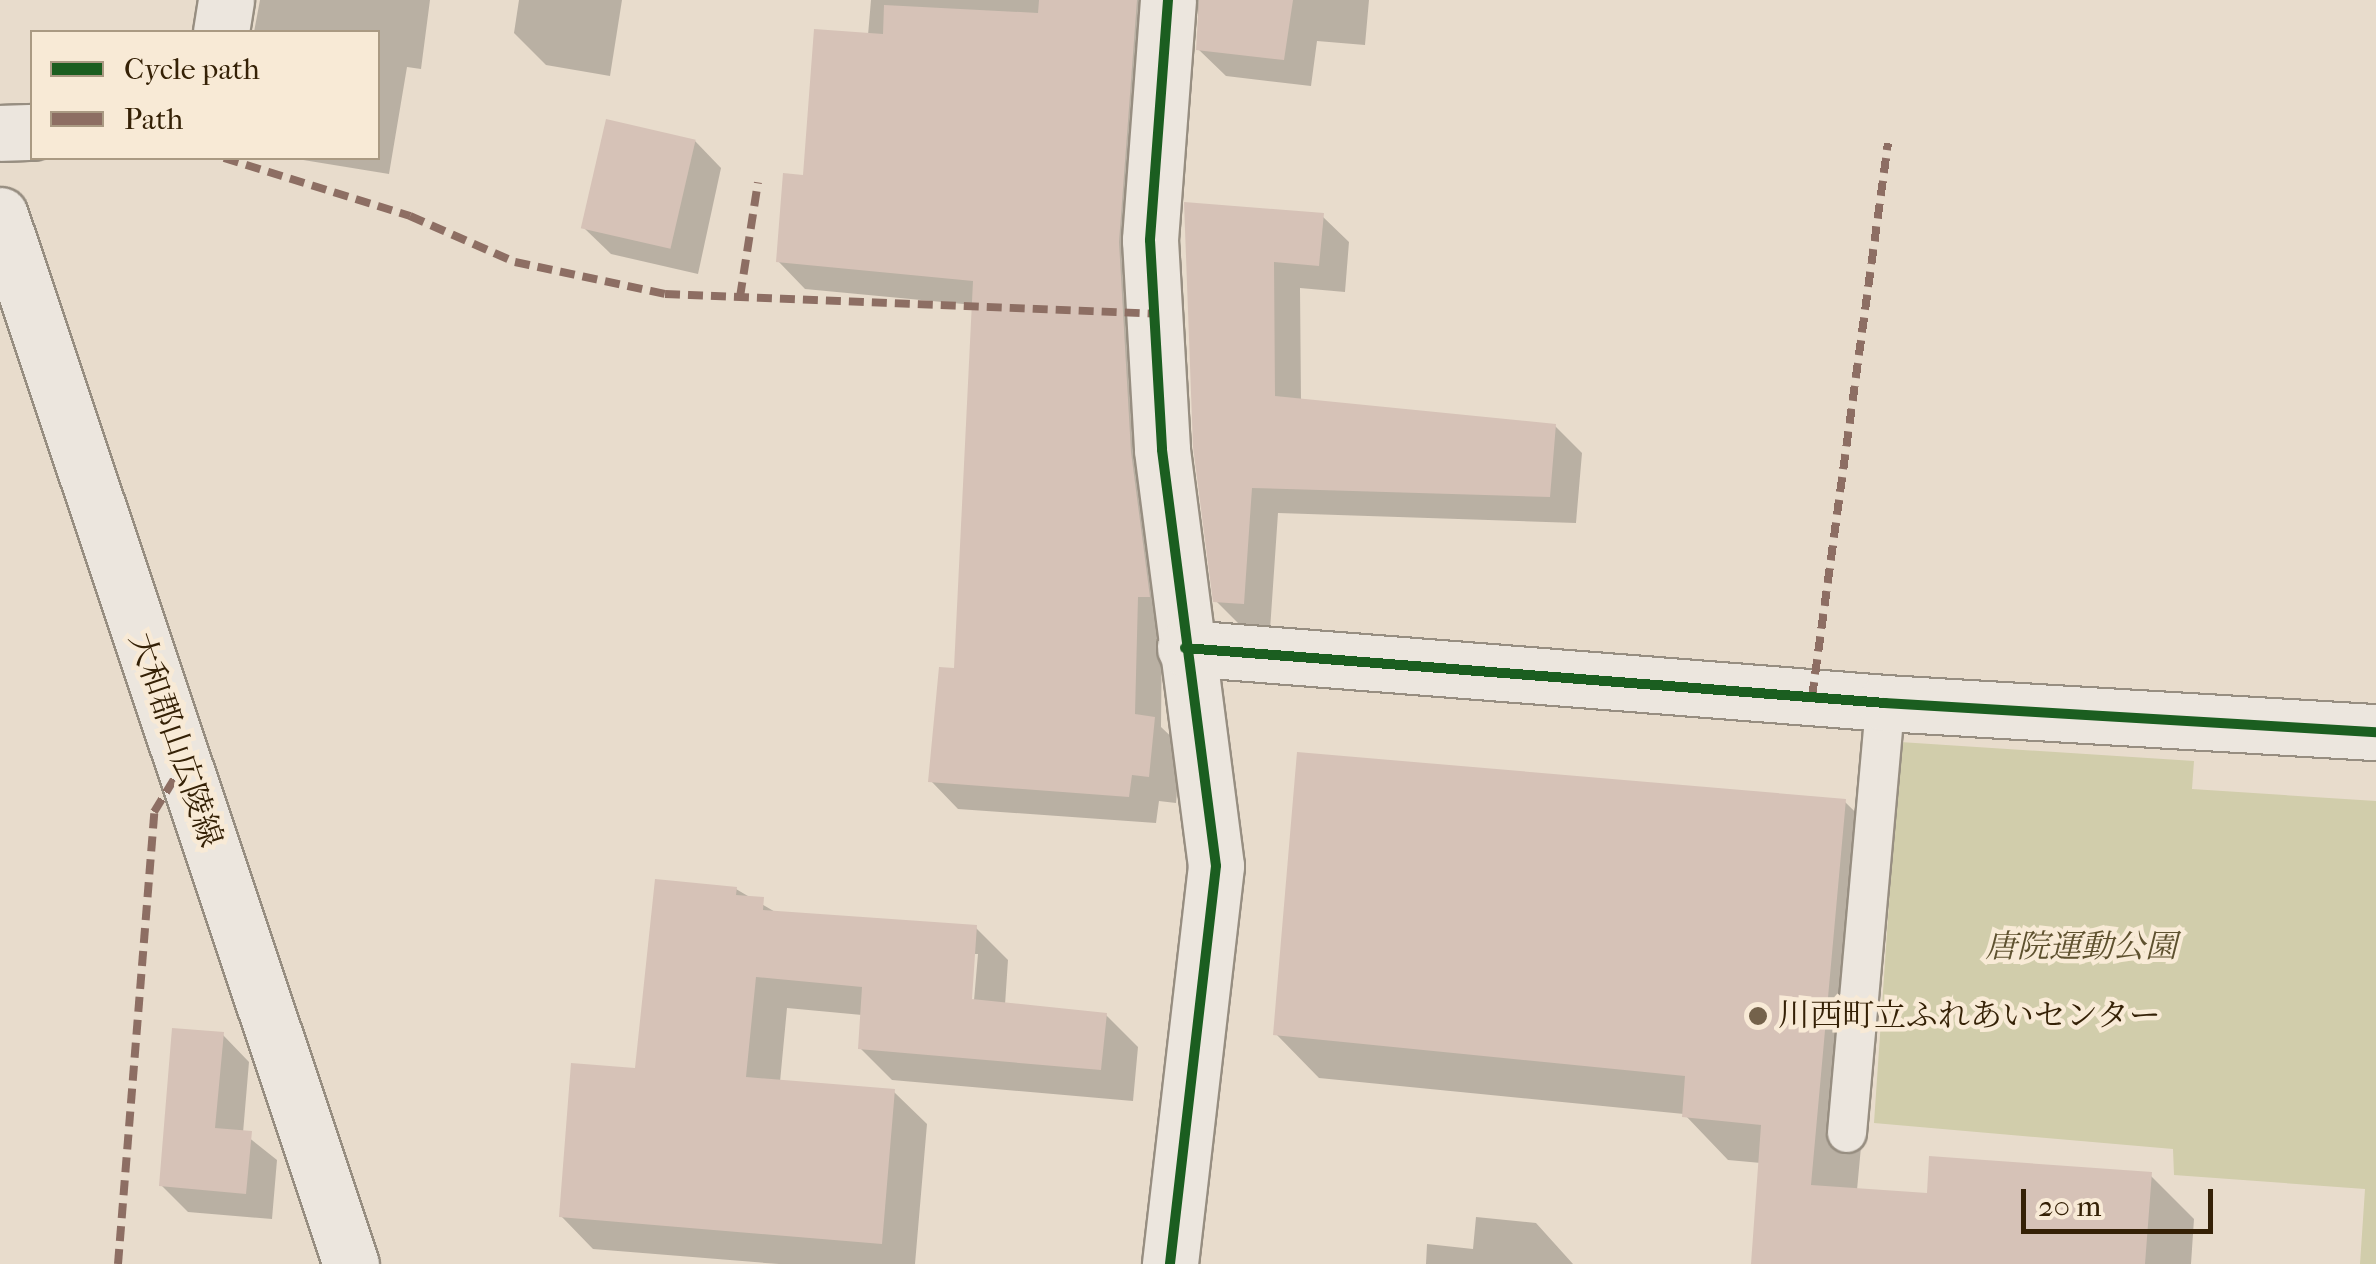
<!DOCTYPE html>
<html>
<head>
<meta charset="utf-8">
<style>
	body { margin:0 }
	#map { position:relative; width:2376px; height:1264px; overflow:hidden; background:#e8dccc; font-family:"IM FELL French Canon","Noto Serif JP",serif }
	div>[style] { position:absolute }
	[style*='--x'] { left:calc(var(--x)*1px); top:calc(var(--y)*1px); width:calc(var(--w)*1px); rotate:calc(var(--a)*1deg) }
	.green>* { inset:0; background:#d1cdab }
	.shadow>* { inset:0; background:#0003 }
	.building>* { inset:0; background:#d6c2b7; transform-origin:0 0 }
	.roads { filter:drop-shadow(2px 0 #978e81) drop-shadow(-2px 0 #978e81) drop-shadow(0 2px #978e81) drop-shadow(0 -2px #978e81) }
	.lane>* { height:38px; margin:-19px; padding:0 19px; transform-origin:19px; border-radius:19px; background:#ece6de }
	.street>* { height:55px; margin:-27.5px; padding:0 27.5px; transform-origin:27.5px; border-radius:27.5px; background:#ece6de }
	.secondary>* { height:55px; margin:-27.5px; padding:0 27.5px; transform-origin:27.5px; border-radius:27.5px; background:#ece6de }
	.quiet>* { height:8px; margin-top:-4px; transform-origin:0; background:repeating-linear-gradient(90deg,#8d6e63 0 15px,transparent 0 23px) }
	.cycleway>* { height:10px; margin:-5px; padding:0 5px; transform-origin:5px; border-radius:5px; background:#1b5e20 }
	.dots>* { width:28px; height:28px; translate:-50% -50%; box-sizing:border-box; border:5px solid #f8ead6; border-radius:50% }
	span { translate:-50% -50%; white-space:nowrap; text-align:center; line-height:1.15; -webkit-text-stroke:9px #f8ead6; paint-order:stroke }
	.street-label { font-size:32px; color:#352106 }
	.park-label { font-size:32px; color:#5e512f; font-style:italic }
	.poi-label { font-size:32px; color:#352106 }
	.left { translate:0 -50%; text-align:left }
	.legend { position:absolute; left:30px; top:30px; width:350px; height:130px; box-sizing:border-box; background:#f8ead6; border:2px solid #aa9a83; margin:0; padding:12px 18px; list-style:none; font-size:30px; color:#352106 }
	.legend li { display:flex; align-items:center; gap:20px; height:50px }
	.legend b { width:50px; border:2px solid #aa9a83 }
	.scale { position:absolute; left:2021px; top:1189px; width:192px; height:45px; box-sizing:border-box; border:5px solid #352106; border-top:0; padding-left:12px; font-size:30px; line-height:35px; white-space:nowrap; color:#352106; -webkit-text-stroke:8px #f8ead6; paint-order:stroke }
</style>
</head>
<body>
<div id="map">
	<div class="green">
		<div style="clip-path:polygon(1900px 742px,2194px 761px,2192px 789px,2376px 801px,2376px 1264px,2360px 1264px,2365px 1189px,2174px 1175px,2173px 1149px,1874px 1123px)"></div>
	</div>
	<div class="shadow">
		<div style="clip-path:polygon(260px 0,430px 0,421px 69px,407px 67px,389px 174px,291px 158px,378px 158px,378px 32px,254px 32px)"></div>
		<div style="clip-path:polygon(519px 0,622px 0,610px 76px,546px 65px,514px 33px)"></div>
		<div style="clip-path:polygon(871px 0,1188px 0,1168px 10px,1161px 727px,1181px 746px,1176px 803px,1159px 801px,1156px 823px,958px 809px,931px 781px,957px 671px,974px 305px,805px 289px,778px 261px,805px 177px,868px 35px)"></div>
		<div style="clip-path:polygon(1198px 0,1369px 0,1365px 45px,1317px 41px,1311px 86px,1226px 76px,1198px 49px)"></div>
		<div style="clip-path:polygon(695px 141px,721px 168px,698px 274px,611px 254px,584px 228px)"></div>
		<div style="clip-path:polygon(1187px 205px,1322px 216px,1349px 242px,1345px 292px,1300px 288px,1301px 401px,1555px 426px,1582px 453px,1576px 523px,1278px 513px,1270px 630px,1243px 628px,1216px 601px)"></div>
		<div style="clip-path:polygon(1845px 802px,1889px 845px,1857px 1190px,1929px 1196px,2150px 1175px,2194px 1219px,2191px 1264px,1753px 1264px,1761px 1163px,1728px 1160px,1684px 1114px,1319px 1078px,1276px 1034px)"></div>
		<div style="clip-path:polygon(evenodd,736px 889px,777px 913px,976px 928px,1008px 960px,1005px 1005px,1106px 1015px,1138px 1047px,1133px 1101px,892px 1080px,860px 1048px,862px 1015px,787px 1008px,780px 1082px,894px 1092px,927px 1124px,915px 1264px,779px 1264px,593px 1249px,561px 1216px,736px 889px,972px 954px,978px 954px,973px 1012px,968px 1011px,972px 954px)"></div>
		<div style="clip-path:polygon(223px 1035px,249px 1062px,243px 1133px,277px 1160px,272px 1219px,188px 1212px,161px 1185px)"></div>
		<div style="clip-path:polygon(1476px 1217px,1536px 1223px,1573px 1264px,1426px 1264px,1427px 1244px,1473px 1249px)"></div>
	</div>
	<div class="building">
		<div style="clip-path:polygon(1039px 0,1137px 0,1119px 242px,1131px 452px,1150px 597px,1138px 597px,1135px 714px,1155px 717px,1149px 777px,1132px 775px,1129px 797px,928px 782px,939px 667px,954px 668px,973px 281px,776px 262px,783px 173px,803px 175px,814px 29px,883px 34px,884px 5px,1038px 13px)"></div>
		<div style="clip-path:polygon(1199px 0,1293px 0,1284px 60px,1196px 50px)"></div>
		<div style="left:606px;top:119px;width:92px;height:112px;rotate:13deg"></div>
		<div style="clip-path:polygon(1184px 202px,1324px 213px,1319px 266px,1274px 262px,1275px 396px,1556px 424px,1550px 497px,1252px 488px,1244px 604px,1213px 602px,1193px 447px)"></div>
		<div style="clip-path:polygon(1297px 752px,1846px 799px,1811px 1185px,1927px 1193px,1929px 1156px,2152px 1172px,2145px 1264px,1751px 1264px,1761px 1125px,1682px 1117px,1685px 1076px,1273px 1035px)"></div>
		<div style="clip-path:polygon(655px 879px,737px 887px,736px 895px,764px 897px,763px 910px,977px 925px,972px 999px,1107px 1013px,1101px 1070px,858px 1049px,862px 987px,756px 977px,746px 1077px,895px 1089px,882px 1244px,559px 1217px,571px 1063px,635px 1068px)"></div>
		<div style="clip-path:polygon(172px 1028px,224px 1032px,215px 1128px,252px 1131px,246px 1194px,159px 1186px)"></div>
	</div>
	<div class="roads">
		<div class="lane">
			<div style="--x:1847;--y:1133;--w:432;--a:-84.9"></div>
		</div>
		<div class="street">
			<div style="--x:1168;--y:0;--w:241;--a:94.3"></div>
			<div style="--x:1150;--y:240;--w:210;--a:86.7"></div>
			<div style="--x:1162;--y:450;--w:419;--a:82.6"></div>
			<div style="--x:1216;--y:866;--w:401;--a:96.6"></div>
			<div style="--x:221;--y:32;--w:32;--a:-81"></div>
			<div style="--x:0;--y:133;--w:32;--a:-2"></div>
			<div style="--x:1185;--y:648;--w:702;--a:4.49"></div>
			<div style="--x:1885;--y:703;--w:492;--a:3.4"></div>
		</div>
		<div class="secondary">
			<div style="--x:0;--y:215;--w:1106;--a:71.5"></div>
		</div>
	</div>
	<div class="quiet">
		<div style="--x:224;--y:158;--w:195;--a:17.3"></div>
		<div style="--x:410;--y:216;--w:115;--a:23.7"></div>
		<div style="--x:515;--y:262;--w:153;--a:12"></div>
		<div style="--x:665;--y:294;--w:489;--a:2.3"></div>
		<div style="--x:740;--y:297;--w:116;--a:-81.1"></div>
		<div style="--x:1812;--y:697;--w:559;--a:-82.19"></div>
		<div style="--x:118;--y:1264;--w:453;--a:-85.4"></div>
		<div style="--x:154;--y:812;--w:57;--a:-58.5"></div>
	</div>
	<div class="cycleway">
		<div style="--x:1168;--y:0;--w:241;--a:94.3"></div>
		<div style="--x:1150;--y:240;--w:210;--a:86.7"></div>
		<div style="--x:1162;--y:450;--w:419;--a:82.6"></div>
		<div style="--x:1216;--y:866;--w:401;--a:96.6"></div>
		<div style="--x:1185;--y:648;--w:702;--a:4.49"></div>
		<div style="--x:1885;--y:703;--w:492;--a:3.4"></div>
	</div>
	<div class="dots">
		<div style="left:1758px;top:1016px;background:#74624b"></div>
	</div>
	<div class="street-label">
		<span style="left:175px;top:740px;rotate:71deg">大和郡山広陵線</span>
	</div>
	<div class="park-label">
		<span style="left:2081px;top:947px">唐院運動公園</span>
	</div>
	<div class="poi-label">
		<span class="left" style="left:1778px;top:1016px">川西町立ふれあいセンター</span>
	</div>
	<ul class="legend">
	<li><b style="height:12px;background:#1b5e20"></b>Cycle path</li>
	<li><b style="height:12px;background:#8d6e63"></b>Path</li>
	</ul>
	<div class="scale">20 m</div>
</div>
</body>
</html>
